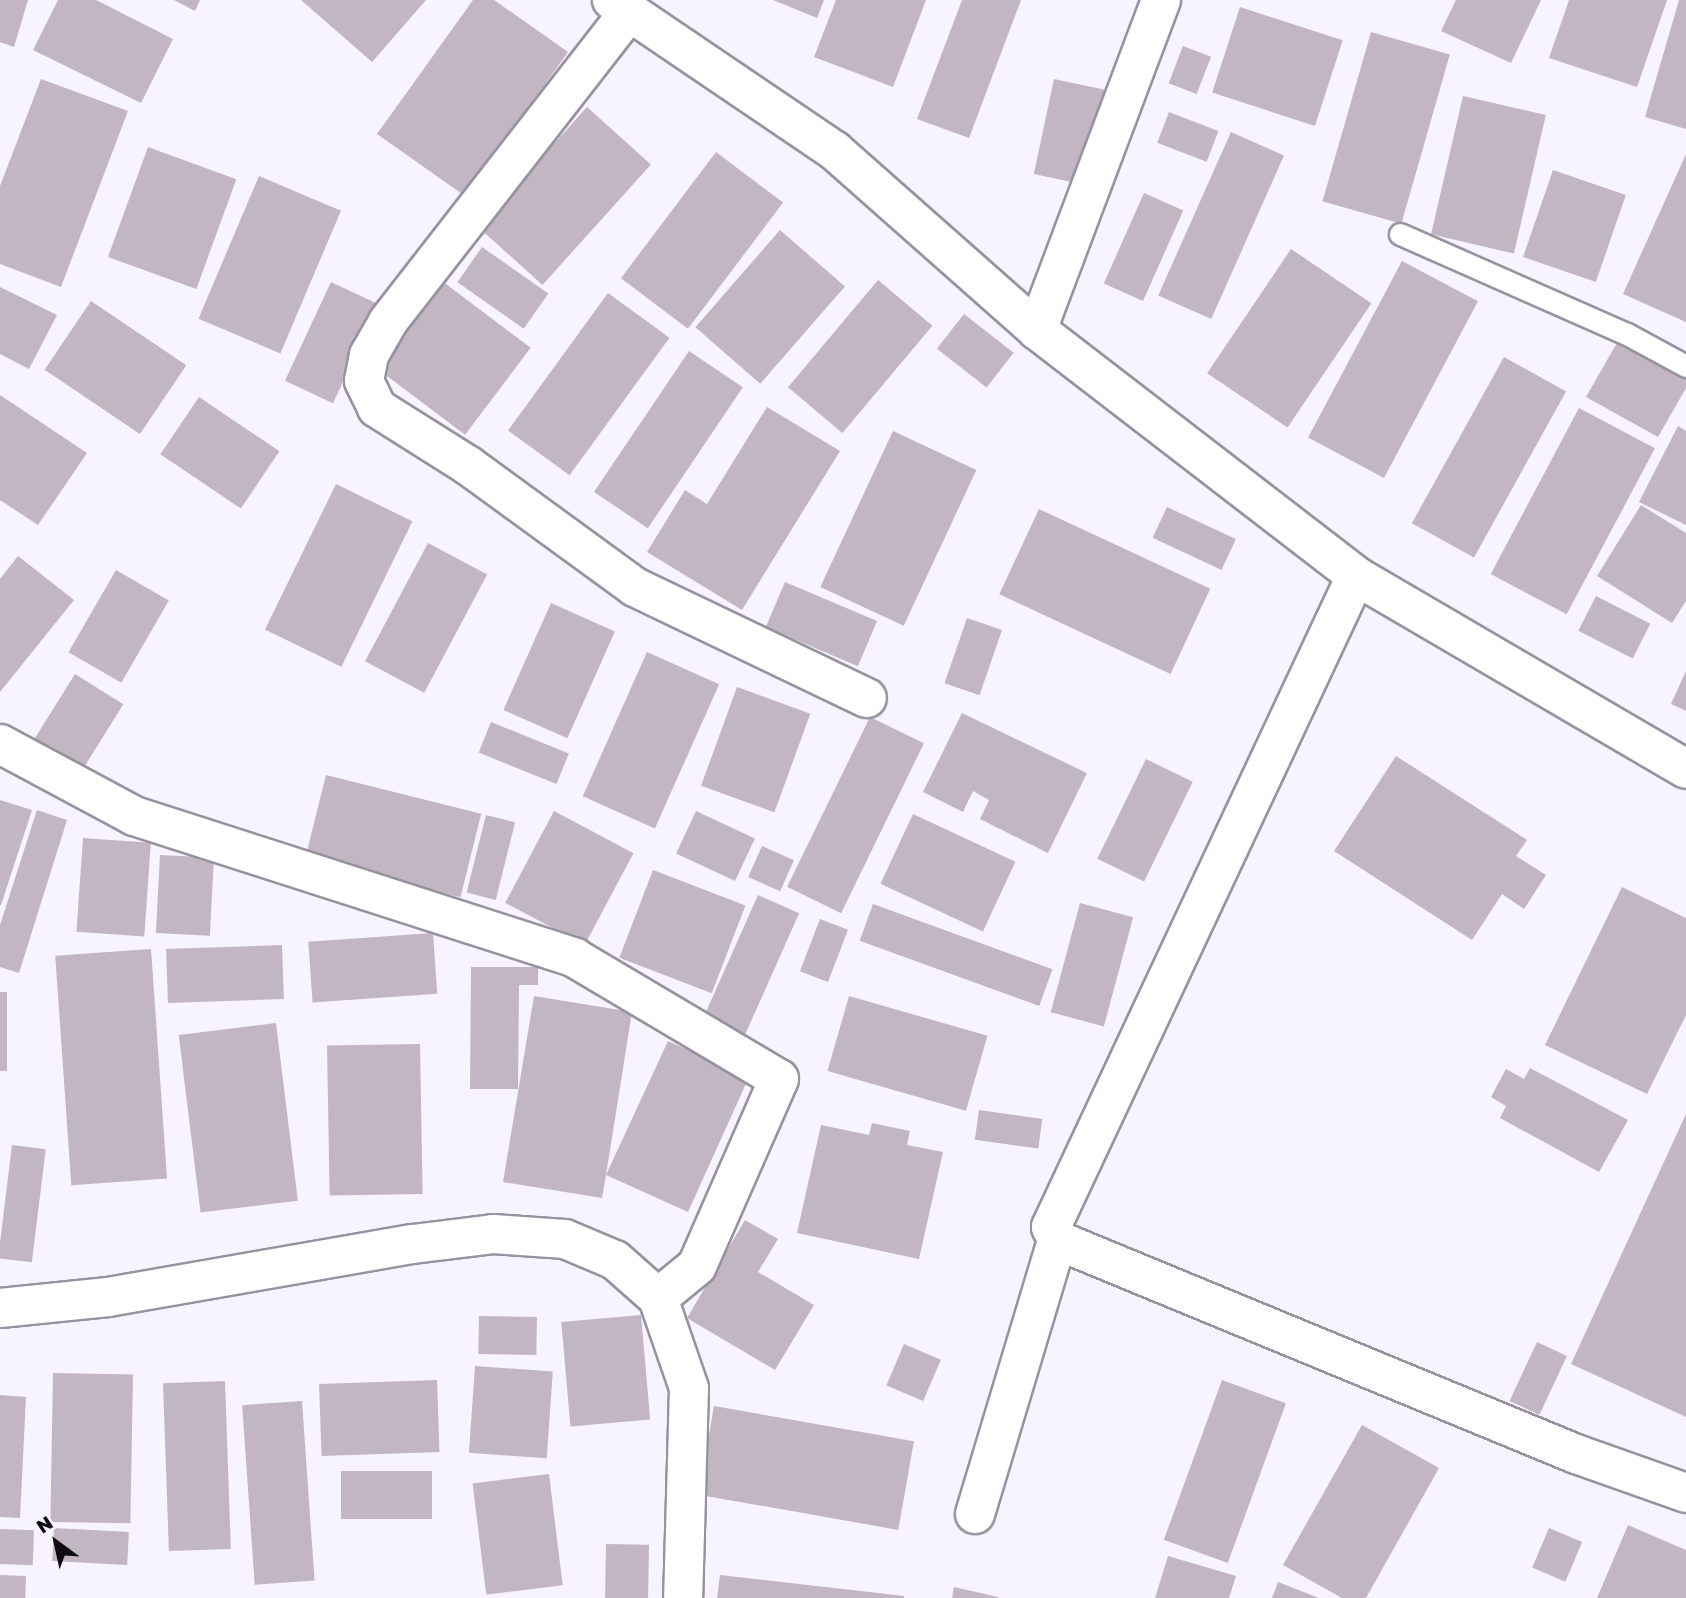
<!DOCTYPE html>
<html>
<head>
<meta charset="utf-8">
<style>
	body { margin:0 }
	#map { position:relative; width:1686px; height:1598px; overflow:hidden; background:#f7f3ff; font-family:"Golos Text",sans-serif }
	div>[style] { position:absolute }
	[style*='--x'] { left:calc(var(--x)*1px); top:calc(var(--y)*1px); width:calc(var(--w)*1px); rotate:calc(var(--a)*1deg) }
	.building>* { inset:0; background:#c2b6c2; transform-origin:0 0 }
	.roads { filter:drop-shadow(2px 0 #9792a0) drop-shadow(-2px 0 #9792a0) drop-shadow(0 2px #9792a0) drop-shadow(0 -2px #9792a0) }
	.service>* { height:21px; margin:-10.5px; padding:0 10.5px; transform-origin:10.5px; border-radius:10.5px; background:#fff }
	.minor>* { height:38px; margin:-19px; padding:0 19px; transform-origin:19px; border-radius:19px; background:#fff }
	span { translate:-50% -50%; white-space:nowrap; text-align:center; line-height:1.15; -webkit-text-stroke:6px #f7f3ff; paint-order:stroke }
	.north { position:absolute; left:21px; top:1507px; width:70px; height:70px; -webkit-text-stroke:5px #f7f3ff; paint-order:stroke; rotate:327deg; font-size:19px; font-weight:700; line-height:28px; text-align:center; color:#0e0c11 }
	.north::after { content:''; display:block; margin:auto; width:24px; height:32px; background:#0e0c11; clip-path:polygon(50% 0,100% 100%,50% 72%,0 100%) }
</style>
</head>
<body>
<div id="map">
	<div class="building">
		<div style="clip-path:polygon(0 0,28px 0,14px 47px,0 42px)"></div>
		<div style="clip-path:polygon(58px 0,96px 0,173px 39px,141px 103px,33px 50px)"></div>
		<div style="clip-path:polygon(174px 0,200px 0,195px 11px)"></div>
		<div style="clip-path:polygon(301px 0,426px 0,372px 62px)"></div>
		<div style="clip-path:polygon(473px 0,494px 0,568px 52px,465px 196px,377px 134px)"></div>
		<div style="clip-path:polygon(773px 0,824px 0,817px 18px)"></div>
		<div style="clip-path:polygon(836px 0,926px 0,893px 87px,814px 57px)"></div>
		<div style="clip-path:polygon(962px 0,1021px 0,969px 138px,917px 119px)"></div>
		<div style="clip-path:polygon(1456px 0,1541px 0,1511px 63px,1441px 31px)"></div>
		<div style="clip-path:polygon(1569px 0,1667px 0,1637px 87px,1549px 58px)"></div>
		<div style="clip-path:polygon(1679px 0,1686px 0,1686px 129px,1645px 117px)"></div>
		<div style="left:1240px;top:7px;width:108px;height:90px;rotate:18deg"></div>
		<div style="left:1371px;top:32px;width:82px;height:176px;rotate:16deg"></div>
		<div style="left:1183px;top:46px;width:30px;height:40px;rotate:21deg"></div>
		<div style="clip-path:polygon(41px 79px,128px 111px,61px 287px,0 264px,0 186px)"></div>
		<div style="left:1054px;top:79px;width:52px;height:97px;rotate:12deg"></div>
		<div style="left:1463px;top:96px;width:85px;height:142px;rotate:13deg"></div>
		<div style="left:587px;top:107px;width:86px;height:162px;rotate:42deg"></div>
		<div style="left:1169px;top:112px;width:53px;height:33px;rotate:21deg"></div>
		<div style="left:1231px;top:132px;width:58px;height:179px;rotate:24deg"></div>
		<div style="left:148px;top:147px;width:94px;height:117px;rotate:20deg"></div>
		<div style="left:716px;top:152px;width:84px;height:158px;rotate:37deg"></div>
		<div style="clip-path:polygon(1686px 154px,1686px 322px,1623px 294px)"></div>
		<div style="left:1553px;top:170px;width:77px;height:92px;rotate:19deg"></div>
		<div style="left:259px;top:176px;width:89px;height:155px;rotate:23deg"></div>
		<div style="left:1144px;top:193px;width:43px;height:99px;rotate:24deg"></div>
		<div style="left:780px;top:230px;width:86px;height:129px;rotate:41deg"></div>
		<div style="left:482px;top:247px;width:81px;height:43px;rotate:35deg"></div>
		<div style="left:1291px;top:249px;width:97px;height:150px;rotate:34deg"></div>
		<div style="left:1402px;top:261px;width:86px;height:200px;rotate:28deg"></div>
		<div style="left:878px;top:280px;width:71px;height:140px;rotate:40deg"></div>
		<div style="left:442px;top:281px;width:111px;height:109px;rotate:37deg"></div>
		<div style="left:331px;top:282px;width:53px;height:109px;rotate:25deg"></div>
		<div style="clip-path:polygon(0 287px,57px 315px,29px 369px,0 354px)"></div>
		<div style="left:608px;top:293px;width:76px;height:170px;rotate:36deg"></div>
		<div style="left:91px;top:301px;width:115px;height:83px;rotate:34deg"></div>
		<div style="left:964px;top:314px;width:63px;height:44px;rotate:38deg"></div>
		<div style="clip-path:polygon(1618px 341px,1686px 378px,1686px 388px,1658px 437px,1586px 397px)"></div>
		<div style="left:689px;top:351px;width:65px;height:170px;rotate:34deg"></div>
		<div style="left:1504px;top:357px;width:71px;height:190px;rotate:29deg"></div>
		<div style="clip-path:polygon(0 395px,87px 453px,38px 525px,0 500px)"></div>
		<div style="left:199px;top:397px;width:97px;height:69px;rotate:34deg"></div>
		<div style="clip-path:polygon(767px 407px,840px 451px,742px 610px,647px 552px,685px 490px,707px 504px)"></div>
		<div style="left:1579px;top:408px;width:86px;height:188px;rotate:28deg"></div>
		<div style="clip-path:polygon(1678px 426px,1686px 431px,1686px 525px,1639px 502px)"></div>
		<div style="left:893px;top:431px;width:92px;height:172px;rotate:25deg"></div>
		<div style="left:336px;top:484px;width:85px;height:162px;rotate:26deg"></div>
		<div style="clip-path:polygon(1641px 505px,1686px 533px,1686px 601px,1672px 623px,1597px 576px)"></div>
		<div style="left:1167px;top:507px;width:76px;height:34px;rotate:25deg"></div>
		<div style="left:1039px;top:509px;width:189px;height:94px;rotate:25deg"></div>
		<div style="left:428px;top:543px;width:67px;height:134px;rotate:28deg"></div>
		<div style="clip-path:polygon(18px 556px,74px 600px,0 692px,0 579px)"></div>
		<div style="left:116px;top:570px;width:61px;height:95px;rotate:30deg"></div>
		<div style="left:785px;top:582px;width:100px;height:49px;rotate:23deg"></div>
		<div style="left:1596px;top:596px;width:61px;height:39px;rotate:27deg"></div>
		<div style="left:551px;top:603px;width:70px;height:117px;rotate:24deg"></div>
		<div style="left:967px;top:618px;width:37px;height:69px;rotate:19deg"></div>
		<div style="left:647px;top:652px;width:79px;height:158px;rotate:24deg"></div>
		<div style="clip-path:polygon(1686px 671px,1686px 711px,1671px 704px)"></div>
		<div style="left:75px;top:674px;width:57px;height:81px;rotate:32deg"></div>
		<div style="left:737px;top:687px;width:78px;height:105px;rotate:20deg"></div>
		<div style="clip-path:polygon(962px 713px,1087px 773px,1048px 853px,980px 819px,989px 800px,973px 791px,963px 812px,923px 792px)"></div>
		<div style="left:870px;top:717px;width:60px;height:189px;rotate:26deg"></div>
		<div style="left:491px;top:722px;width:84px;height:33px;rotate:22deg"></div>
		<div style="clip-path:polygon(1396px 756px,1527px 840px,1516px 856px,1546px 875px,1524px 909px,1502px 894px,1472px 940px,1334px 851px)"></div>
		<div style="left:1146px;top:759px;width:52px;height:111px;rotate:26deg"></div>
		<div style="left:326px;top:775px;width:160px;height:86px;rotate:14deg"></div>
		<div style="clip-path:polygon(0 800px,32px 810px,1px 905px,0 905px)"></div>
		<div style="clip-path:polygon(37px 810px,67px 820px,19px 973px,0 967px,0 925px)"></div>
		<div style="left:554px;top:811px;width:90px;height:104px;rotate:28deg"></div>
		<div style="left:696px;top:811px;width:65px;height:47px;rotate:25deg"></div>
		<div style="left:913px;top:814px;width:113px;height:77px;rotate:25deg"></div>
		<div style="left:486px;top:815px;width:30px;height:80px;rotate:14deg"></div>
		<div style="left:83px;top:838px;width:68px;height:94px;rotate:4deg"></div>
		<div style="left:762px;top:846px;width:35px;height:34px;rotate:24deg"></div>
		<div style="left:160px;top:855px;width:54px;height:78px;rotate:3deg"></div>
		<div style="left:653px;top:870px;width:99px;height:94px;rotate:21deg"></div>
		<div style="clip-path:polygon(1622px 887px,1686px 918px,1686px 1015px,1647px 1094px,1545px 1045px)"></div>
		<div style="left:758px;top:895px;width:45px;height:134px;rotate:24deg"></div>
		<div style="left:1080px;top:903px;width:55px;height:113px;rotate:15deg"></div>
		<div style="left:873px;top:904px;width:191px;height:39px;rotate:20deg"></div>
		<div style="left:820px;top:919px;width:30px;height:56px;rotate:21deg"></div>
		<div style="left:433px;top:933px;width:61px;height:125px;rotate:86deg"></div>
		<div style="left:282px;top:945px;width:54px;height:116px;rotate:88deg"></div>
		<div style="left:151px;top:949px;width:230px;height:96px;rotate:86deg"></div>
		<div style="clip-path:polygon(471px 967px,538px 967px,538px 985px,519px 985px,518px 1089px,470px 1089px)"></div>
		<div style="left:0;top:992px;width:7px;height:79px"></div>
		<div style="clip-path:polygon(534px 996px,632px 1012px,606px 1175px,668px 1041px,749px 1077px,688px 1212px,606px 1175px,602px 1198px,503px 1182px)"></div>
		<div style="left:849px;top:996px;width:144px;height:78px;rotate:16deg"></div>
		<div style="left:276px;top:1023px;width:179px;height:98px;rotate:83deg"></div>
		<div style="left:420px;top:1044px;width:150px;height:93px;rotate:89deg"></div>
		<div style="clip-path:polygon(1530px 1068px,1628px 1120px,1599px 1172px,1500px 1118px,1506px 1106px,1491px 1097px,1506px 1069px,1524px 1079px)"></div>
		<div style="left:979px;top:1110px;width:64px;height:30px;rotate:8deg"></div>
		<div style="clip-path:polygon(1686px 1114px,1686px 1417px,1571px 1364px)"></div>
		<div style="clip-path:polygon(872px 1123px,910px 1131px,907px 1145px,943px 1152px,919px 1259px,797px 1233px,821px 1125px,869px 1135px)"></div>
		<div style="left:12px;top:1145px;width:34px;height:114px;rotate:7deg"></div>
		<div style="clip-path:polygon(745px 1220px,778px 1239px,758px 1272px,814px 1305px,775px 1370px,687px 1318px)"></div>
		<div style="left:641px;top:1315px;width:105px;height:80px;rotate:85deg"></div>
		<div style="left:479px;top:1316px;width:58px;height:38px;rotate:1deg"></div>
		<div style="left:1537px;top:1342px;width:33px;height:65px;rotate:25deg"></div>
		<div style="left:904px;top:1344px;width:40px;height:45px;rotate:23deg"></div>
		<div style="left:475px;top:1366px;width:78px;height:87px;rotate:4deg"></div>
		<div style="left:53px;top:1373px;width:80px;height:149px;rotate:1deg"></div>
		<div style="left:437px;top:1380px;width:72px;height:118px;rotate:88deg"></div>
		<div style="left:1222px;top:1380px;width:68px;height:170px;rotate:20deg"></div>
		<div style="left:225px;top:1381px;width:168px;height:62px;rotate:88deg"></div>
		<div style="clip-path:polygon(0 1395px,26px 1397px,20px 1518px,0 1517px)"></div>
		<div style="left:302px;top:1401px;width:180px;height:60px;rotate:86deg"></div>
		<div style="left:714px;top:1406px;width:203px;height:90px;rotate:10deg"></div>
		<div style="clip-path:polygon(1362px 1425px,1439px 1468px,1366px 1598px,1342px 1598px,1283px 1565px)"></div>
		<div style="left:341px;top:1471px;width:91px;height:48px"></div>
		<div style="left:549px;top:1474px;width:112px;height:77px;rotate:83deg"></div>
		<div style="clip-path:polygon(1628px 1525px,1686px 1550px,1686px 1598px,1597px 1598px)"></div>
		<div style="left:54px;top:1528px;width:75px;height:33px;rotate:3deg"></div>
		<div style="left:1549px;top:1528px;width:36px;height:43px;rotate:23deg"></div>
		<div style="left:0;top:1529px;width:34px;height:35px;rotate:2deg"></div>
		<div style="left:606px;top:1544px;width:43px;height:54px;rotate:1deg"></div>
		<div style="clip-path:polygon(1168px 1556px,1236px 1576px,1229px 1598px,1155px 1598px)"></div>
		<div style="left:0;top:1575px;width:26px;height:23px;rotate:2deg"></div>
		<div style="clip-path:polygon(720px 1575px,904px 1596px,904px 1598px,717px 1598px)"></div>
		<div style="clip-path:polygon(1278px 1582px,1319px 1598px,1272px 1598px)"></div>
		<div style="clip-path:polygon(954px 1587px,998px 1597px,998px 1598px,952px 1598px)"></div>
	</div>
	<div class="roads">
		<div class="service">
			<div style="--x:1400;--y:234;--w:248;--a:23.8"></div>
			<div style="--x:1627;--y:334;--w:67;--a:28.5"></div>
		</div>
		<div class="minor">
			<div style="--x:612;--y:0;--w:269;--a:34.1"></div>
			<div style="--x:835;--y:151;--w:270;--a:41.5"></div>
			<div style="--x:1037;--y:330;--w:403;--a:37.6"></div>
			<div style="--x:1356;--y:576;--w:382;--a:30.3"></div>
			<div style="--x:629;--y:12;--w:393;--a:127.9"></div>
			<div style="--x:388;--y:322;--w:38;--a:120"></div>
			<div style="--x:369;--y:355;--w:26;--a:101"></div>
			<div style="--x:364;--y:381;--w:30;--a:64"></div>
			<div style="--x:377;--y:408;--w:109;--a:32.2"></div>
			<div style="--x:469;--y:466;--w:205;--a:36.1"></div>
			<div style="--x:635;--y:587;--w:257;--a:25.6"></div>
			<div style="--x:1037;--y:330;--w:353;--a:-69.4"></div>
			<div style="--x:1356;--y:576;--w:719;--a:115.1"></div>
			<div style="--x:1051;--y:1227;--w:14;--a:65"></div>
			<div style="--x:1057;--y:1240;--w:561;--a:22.41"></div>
			<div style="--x:1576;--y:1454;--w:117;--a:19.5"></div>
			<div style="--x:0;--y:744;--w:152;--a:28.2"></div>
			<div style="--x:134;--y:816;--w:463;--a:17.8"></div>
			<div style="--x:575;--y:958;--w:237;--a:30.7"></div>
			<div style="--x:779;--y:1079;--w:204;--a:113.7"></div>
			<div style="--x:697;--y:1266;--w:50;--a:140.6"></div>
			<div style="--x:0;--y:1308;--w:109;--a:-5.8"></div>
			<div style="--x:108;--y:1297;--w:310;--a:-9.9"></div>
			<div style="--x:413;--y:1244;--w:81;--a:-7.1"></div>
			<div style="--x:493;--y:1234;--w:72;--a:4"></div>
			<div style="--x:565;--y:1239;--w:54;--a:22.8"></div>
			<div style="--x:615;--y:1260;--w:57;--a:41.5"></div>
			<div style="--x:658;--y:1298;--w:95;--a:71"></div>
			<div style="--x:689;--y:1388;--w:210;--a:91.6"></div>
			<div style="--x:975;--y:1514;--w:286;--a:-73.3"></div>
		</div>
	</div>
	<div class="north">N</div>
</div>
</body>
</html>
